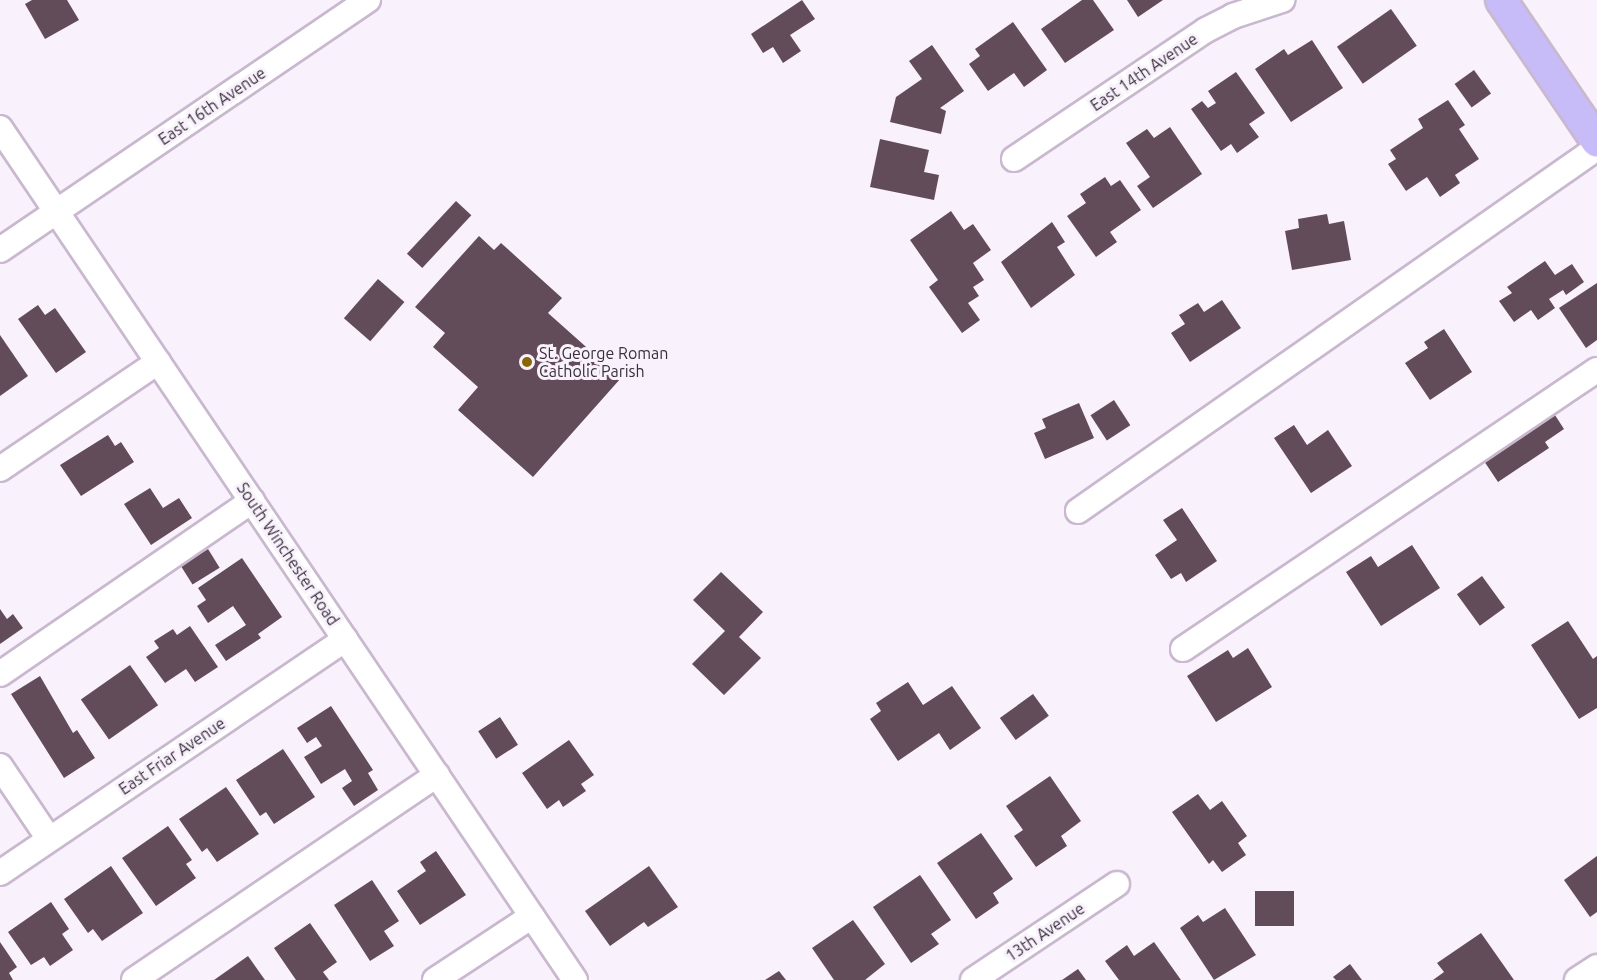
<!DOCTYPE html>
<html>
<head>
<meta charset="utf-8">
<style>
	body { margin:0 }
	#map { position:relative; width:1597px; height:980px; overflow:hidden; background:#f9f2fc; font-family:Ubuntu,sans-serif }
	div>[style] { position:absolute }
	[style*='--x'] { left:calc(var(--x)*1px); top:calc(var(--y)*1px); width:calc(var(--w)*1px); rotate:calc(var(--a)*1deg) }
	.building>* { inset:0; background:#634c59; transform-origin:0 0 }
	.roads { filter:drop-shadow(2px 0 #c9b8cf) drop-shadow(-2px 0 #c9b8cf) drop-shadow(0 2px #c9b8cf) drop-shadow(0 -2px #c9b8cf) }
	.minor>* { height:24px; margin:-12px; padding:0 12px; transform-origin:12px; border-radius:12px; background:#fff }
	.major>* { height:30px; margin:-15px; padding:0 15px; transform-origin:15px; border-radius:15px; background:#c7bcf7 }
	.dots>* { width:16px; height:16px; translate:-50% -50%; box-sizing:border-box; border:3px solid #f9f2fc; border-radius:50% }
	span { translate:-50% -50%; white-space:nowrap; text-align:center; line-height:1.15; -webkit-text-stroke:6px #f9f2fc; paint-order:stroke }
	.street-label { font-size:16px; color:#37303a }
	.poi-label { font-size:16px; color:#37303a }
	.left { translate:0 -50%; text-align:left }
</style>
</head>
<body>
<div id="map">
	<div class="building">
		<div style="clip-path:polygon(32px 0,67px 0,79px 20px,45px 39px,25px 4px)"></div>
		<div style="clip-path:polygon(802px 0,815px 19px,790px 35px,801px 51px,783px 63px,773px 47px,763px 53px,751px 34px)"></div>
		<div style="clip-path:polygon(1082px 0,1093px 0,1114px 30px,1065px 63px,1041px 29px)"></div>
		<div style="clip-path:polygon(1127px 0,1163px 0,1138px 17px)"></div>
		<div style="left:1391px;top:9px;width:45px;height:66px;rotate:55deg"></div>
		<div style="clip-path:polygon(1013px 22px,1047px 70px,1024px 87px,1014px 73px,988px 91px,969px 64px,980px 56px,975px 49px)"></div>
		<div style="clip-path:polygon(1312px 40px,1343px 88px,1291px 122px,1255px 69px,1284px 49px,1288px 55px)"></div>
		<div style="clip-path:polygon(932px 45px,964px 91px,940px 108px,946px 111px,941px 134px,890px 122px,896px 97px,922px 79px,909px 61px)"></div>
		<div style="left:1474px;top:70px;width:29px;height:24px;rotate:54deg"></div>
		<div style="clip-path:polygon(1236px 72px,1265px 113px,1249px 124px,1259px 137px,1237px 153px,1231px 144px,1221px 151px,1191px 109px,1202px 101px,1208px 108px,1216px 103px,1208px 91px)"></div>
		<div style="clip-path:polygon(1448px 100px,1465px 125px,1459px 129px,1479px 159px,1455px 175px,1460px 183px,1440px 197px,1427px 177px,1406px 191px,1388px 164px,1396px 159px,1390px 150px,1423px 128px,1418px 119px)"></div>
		<div style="clip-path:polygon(1170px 127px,1202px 174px,1153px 208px,1137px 186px,1150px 177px,1126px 143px,1147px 129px,1154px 138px)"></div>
		<div style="clip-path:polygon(880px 139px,929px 150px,924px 172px,939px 175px,934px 200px,870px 187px)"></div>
		<div style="clip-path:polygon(1105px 177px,1111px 186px,1120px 180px,1141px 210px,1110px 232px,1117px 242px,1096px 257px,1067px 216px,1086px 203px,1080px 194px)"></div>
		<div style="left:456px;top:201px;width:21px;height:72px;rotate:43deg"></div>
		<div style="clip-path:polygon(951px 211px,964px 230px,973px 224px,991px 250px,973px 263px,984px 280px,973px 287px,979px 296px,968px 303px,980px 320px,962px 333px,929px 287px,938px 280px,910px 240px)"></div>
		<div style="clip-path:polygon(1327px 214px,1329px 224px,1344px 221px,1351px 260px,1292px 270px,1285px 231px,1299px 228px,1298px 219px)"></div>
		<div style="clip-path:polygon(1052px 222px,1065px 242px,1057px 247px,1075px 275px,1031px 308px,1001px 262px)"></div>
		<div style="clip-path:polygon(479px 236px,494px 250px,501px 243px,562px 298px,548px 313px,621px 378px,533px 477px,458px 410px,478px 387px,433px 347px,445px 333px,415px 307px)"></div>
		<div style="clip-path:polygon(1545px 261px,1555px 275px,1572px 264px,1584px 282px,1566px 295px,1563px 290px,1549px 299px,1555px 308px,1538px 320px,1531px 310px,1514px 322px,1499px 301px,1512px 293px,1507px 287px)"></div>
		<div style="left:378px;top:279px;width:35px;height:52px;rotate:41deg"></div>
		<div style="clip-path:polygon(1597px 283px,1597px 340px,1586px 348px,1559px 308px)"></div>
		<div style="clip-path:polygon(1222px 300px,1241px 328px,1190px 362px,1171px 333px,1185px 324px,1179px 315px,1198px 303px,1204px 312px)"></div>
		<div style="clip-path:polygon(38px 305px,45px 315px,55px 308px,86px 352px,56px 373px,18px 319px)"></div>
		<div style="clip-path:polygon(1444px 329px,1472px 372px,1430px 400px,1405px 363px,1428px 348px,1424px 342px)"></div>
		<div style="clip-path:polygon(0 335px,28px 376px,0 396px)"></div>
		<div style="left:1114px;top:400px;width:30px;height:28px;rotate:57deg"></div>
		<div style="clip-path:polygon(1079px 403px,1094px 438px,1045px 459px,1034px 433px,1046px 428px,1042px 419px)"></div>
		<div style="clip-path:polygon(1553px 412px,1564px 429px,1545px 442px,1549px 448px,1498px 482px,1482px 458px)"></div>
		<div style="clip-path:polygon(1294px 425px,1307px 445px,1328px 430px,1352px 466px,1311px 493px,1274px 438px)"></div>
		<div style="clip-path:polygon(108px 435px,115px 446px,121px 442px,134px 462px,81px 496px,60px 465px)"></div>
		<div style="clip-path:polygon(150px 488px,163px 508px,179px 498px,192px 518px,151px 545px,124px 504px)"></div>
		<div style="clip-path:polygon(1182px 508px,1217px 561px,1186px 582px,1181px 573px,1171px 579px,1155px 555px,1177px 540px,1163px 520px)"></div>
		<div style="clip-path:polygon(1412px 545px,1440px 588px,1381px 626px,1346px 572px,1371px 556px,1378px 567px)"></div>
		<div style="left:208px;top:549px;width:22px;height:32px;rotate:58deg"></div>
		<div style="clip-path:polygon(242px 558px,282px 617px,258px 634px,261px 638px,226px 661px,215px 645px,246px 625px,233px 606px,208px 623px,197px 606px,206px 600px,198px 588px)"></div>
		<div style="clip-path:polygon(721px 572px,763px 612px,739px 637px,761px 658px,724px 695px,692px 664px,725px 631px,693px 600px)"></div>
		<div style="left:1482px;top:576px;width:39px;height:31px;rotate:54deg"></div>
		<div style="clip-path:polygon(0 609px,7px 619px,13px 614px,23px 628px,0 644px)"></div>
		<div style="clip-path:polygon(1568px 621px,1593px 659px,1597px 656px,1597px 708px,1579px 719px,1531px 645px)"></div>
		<div style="clip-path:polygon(190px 626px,218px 667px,195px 682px,186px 669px,165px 683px,146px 657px,159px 648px,154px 641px,173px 629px,177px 635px)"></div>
		<div style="clip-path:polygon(1248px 648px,1272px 687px,1216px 722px,1187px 676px,1228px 650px,1233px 658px)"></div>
		<div style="left:130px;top:665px;width:49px;height:60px;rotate:55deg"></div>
		<div style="clip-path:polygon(40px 676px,73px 733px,77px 730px,95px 758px,64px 778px,11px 694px)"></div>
		<div style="clip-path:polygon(908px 682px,923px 705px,952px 686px,981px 728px,950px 750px,939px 733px,898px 761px,870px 719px,881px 711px,876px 703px)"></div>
		<div style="left:1033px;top:694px;width:27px;height:41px;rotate:54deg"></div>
		<div style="clip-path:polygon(331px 706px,373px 770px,368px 773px,378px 790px,354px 806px,342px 788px,352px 781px,345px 769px,321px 784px,304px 757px,322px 746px,316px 737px,307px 743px,297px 728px)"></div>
		<div style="left:500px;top:717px;width:33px;height:26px;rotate:57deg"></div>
		<div style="clip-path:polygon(569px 740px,594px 775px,581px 784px,586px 791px,563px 807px,559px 800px,547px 809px,522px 773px)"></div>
		<div style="clip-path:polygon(283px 749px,315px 797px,274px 824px,266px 812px,260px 816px,236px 780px)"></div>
		<div style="clip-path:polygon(1050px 776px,1081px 821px,1061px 836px,1067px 846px,1036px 867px,1014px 836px,1023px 830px,1006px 806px)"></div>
		<div style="clip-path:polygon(226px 787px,259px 834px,217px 862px,207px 848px,202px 852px,179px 819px)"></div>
		<div style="clip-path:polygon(1198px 794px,1210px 810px,1222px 801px,1247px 836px,1238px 843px,1246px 855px,1222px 872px,1213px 860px,1209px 864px,1172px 812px)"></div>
		<div style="clip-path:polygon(168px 826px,192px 860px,186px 864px,196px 878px,156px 906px,122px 858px)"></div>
		<div style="clip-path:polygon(981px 833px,1013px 879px,993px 893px,999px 903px,976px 919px,937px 863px)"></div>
		<div style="clip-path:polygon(436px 851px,466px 895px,420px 925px,397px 891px,426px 871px,420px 862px)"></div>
		<div style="clip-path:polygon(1597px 856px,1597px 912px,1590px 917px,1564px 880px)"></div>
		<div style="clip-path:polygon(111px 866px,143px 913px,102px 941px,93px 929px,88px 933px,64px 899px)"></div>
		<div style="clip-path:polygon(649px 866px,678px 907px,648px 927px,644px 922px,610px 946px,585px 911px)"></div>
		<div style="clip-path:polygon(920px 875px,951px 920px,931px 934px,939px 944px,911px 963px,873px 907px)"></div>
		<div style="clip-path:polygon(372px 880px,399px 921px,384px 931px,394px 946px,370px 961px,334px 905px)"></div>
		<div style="left:1255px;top:891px;width:39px;height:35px"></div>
		<div style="clip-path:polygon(51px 902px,69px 929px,62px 934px,73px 950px,50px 966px,44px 957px,31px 965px,8px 932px)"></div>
		<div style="clip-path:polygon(1225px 908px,1256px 955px,1214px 980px,1180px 928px,1198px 915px,1203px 922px)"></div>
		<div style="clip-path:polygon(853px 920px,885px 964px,865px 980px,834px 980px,812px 948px)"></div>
		<div style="clip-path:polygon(310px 923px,337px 962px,323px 972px,329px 980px,296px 980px,274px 948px)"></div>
		<div style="clip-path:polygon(1481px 933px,1514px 980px,1433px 980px,1444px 972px,1437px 963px)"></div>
		<div style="clip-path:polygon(0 942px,17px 967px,9px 973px,13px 980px,0 980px)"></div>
		<div style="clip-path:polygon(1154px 942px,1181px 980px,1119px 980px,1105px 961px,1127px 945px,1134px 956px)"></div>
		<div style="clip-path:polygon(248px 956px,265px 980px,214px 980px)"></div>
		<div style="clip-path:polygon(1350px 964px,1362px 980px,1336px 980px,1333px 977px)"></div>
		<div style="clip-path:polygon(1078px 969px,1086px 980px,1062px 980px)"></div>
		<div style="clip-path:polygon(779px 971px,786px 980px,765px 980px)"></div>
	</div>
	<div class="roads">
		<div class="minor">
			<div style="--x:0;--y:128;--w:1028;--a:55.99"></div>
			<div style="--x:1014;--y:159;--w:231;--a:-33.9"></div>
			<div style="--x:1206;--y:30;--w:30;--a:-27"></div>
			<div style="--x:1233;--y:16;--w:52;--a:-18.1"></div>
			<div style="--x:0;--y:250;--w:445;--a:-34.2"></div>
			<div style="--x:0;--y:469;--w:191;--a:-34.1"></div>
			<div style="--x:1078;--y:511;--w:633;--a:-34.97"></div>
			<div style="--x:1183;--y:649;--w:499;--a:-34"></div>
			<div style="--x:0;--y:674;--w:306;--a:-34.5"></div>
			<div style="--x:0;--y:766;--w:88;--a:56.1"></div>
			<div style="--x:0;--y:873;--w:417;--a:-34.1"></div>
			<div style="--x:134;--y:980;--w:366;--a:-34.1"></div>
			<div style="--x:435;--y:980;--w:116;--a:-33.4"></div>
			<div style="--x:973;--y:980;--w:173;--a:-33.7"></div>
			<div style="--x:1577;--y:980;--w:24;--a:-33"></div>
		</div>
		<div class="major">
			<div style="--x:1501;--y:0;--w:171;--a:55.9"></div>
		</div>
	</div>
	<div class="dots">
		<div style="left:527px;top:362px;background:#886804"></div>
	</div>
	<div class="street-label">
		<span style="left:1144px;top:72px;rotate:-34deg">East 14th Avenue</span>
		<span style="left:212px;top:106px;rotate:-34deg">East 16th Avenue</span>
		<span style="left:288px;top:554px;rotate:56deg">South Winchester Road</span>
		<span style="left:172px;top:756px;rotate:-34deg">East Friar Avenue</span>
		<span style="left:1045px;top:932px;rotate:-34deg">13th Avenue</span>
	</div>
	<div class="poi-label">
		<span class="left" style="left:539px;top:362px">St. George Roman<br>Catholic Parish</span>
	</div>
</div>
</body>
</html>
